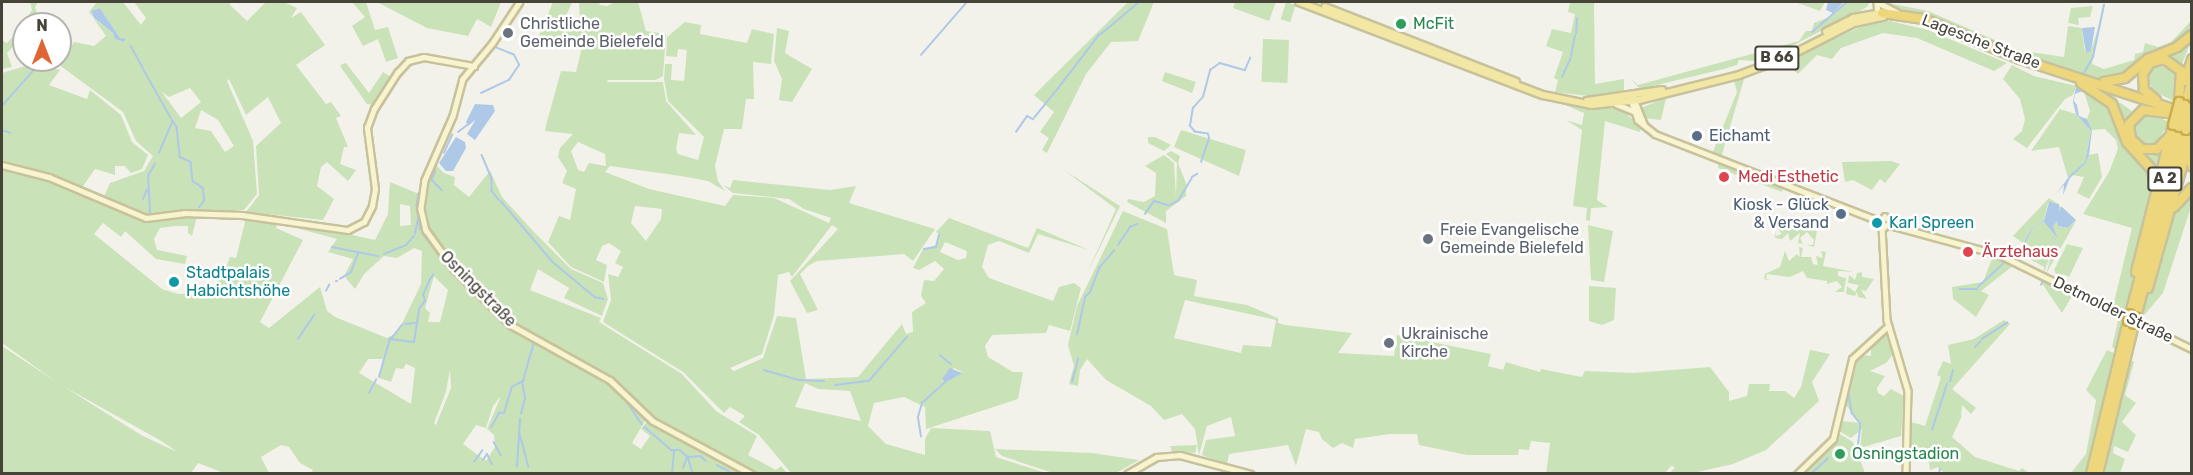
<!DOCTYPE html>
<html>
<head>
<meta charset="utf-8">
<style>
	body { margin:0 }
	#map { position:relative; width:2193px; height:475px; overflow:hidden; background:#f3f2ea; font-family:Rubik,sans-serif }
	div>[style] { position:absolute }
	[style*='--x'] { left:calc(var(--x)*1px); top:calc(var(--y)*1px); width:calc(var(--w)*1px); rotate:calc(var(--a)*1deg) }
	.green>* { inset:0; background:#cae2b8; transform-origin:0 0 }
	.water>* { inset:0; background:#aec9e8 }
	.stream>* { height:1.5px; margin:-0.75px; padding:0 0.75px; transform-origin:0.75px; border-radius:0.75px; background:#aec9e8 }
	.roads { filter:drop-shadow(2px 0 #c7c29b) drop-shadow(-2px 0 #c7c29b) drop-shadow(0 2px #c7c29b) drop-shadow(0 -2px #c7c29b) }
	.secondary>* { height:4.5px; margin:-2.25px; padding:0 2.25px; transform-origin:2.25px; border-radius:2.25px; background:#f8f4cf }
	.primary>* { height:6px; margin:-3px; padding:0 3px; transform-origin:3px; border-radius:3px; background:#f2e7a4 }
	.highway>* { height:8px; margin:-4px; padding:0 4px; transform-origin:4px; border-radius:4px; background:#edd67c }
	.bridges { filter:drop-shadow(2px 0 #cbad4c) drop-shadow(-2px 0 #cbad4c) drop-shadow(0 2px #cbad4c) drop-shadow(0 -2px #cbad4c) }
	.highway-bridge>* { height:8px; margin:-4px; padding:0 4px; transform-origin:4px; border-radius:4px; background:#edd67c }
	.dots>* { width:16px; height:16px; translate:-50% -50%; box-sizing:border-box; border:3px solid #fff; border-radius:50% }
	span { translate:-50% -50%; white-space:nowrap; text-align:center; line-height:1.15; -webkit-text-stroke:5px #fff; paint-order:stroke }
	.shield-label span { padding:2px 4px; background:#fff; border:2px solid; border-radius:4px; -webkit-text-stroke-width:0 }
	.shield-label { font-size:15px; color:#464339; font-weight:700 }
	.worship-label { font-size:16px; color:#5b616d }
	.left { translate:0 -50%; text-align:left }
	.leisure-label { font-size:16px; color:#27864d }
	.street-label { font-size:16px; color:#464339 }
	.service-label { font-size:16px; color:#4e5e75 }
	.right { translate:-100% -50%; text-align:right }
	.health-label { font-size:16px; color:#be3a42 }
	.culture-label { font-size:16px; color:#0d838f }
	.frame { position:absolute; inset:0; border:3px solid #464339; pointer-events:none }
	.north { position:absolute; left:12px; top:12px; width:60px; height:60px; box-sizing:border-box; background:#fff; border:2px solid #b5b4b0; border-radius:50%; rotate:0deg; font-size:16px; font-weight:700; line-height:24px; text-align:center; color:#464339 }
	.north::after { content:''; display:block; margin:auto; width:21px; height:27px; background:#e06534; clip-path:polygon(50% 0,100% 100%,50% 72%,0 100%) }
</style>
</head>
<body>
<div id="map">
	<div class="green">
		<div style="clip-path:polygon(30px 2px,38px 2px,35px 7px,41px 24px,24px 24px,24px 35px,7px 53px,12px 67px,2px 69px,2px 40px,7px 43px,18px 31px,32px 10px)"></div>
		<div style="clip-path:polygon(evenodd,97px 2px,123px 2px,141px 25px,146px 18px,134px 2px,231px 2px,230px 5px,247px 21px,266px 2px,284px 2px,297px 8px,291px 18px,301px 12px,325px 45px,296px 65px,326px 104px,331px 102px,341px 116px,336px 118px,348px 147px,344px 147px,340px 164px,356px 170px,348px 181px,327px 162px,321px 167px,317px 186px,334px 199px,323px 220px,246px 212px,259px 195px,256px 146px,281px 123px,268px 97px,246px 115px,229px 79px,227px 81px,253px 141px,257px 194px,244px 210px,142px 215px,103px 199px,110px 183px,144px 171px,153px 156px,136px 141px,123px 112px,54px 61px,62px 59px,74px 42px,94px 46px,106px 36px,89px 12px,97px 2px,100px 8px,120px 38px,126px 41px,124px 42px,115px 39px,113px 33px,93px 18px,91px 11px,100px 8px,97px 2px,190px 88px,201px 102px,181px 118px,162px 92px,169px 97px,190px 88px,97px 2px,201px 110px,218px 120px,234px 146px,225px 152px,211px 131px,195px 128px,201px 110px)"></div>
		<div style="clip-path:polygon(352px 2px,366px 2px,375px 30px,388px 27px,398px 58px,386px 62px,378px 39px,363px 46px,352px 26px,365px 17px)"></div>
		<div style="clip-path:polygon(377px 2px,501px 2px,491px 27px,477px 19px,468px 36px,427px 28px)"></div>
		<div style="clip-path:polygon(evenodd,553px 2px,572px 2px,566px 16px,580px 22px,579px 2px,601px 2px,599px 5px,607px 6px,615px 2px,638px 2px,646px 31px,666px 34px,663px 76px,656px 80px,608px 80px,607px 82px,663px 82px,666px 101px,696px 135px,679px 133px,676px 149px,678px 154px,698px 160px,704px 137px,668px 101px,664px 79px,665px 64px,672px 64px,671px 80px,684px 81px,687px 50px,678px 49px,677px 57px,666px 56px,667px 37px,685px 22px,701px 25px,700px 34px,747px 43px,752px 29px,774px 34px,771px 64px,753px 62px,754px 99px,746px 99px,742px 129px,724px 129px,715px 166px,718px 181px,725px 191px,708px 181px,681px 176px,610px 166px,605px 172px,649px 189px,725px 206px,733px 195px,774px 198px,829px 223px,831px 218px,804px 209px,789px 199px,733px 193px,723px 185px,730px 188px,733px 180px,830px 190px,856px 186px,849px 203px,935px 229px,913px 261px,904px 254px,817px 261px,808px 266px,800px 274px,818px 310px,807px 313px,790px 281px,838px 229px,832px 225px,792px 277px,789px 272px,778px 275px,774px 315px,762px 354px,730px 368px,734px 371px,763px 358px,777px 316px,796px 318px,806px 379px,858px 377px,902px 324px,906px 334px,913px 332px,912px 312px,926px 303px,921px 296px,924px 280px,934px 281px,944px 269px,935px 261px,919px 270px,913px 268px,923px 249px,936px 245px,939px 234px,936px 232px,949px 218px,1028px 248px,1037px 228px,1089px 250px,1038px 234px,1029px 253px,999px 241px,988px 245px,982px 267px,989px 278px,1053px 301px,1059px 287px,1074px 283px,1081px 288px,1070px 331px,1049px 325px,1046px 333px,992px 335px,985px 346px,988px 357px,1013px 372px,1023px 372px,1018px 399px,926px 429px,925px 407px,904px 397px,874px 403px,868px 426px,886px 444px,925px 455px,925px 439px,931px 428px,990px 431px,996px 457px,1046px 473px,791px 473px,759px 435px,739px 422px,745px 416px,730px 407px,724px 413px,683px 372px,603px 322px,611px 300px,608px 274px,618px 277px,623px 267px,615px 263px,621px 251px,609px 243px,602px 246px,596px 260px,607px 265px,604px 282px,571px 267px,548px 242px,559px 216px,570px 220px,576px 189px,562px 183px,567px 171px,558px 157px,560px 148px,573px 134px,545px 131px,546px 125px,561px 71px,576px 72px,583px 43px,536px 43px,553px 2px,578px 142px,605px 154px,606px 166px,589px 163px,584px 172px,578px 170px,571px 151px,578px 142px,553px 2px,635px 206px,662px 209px,661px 219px,646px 241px,631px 223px,635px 206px,553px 2px,945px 242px,967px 251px,966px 258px,958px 260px,940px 252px,945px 242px,553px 2px,954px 368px,962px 372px,945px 383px,942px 380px,954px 368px,553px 2px,805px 383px,818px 389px,850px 391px,861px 421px,795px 407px,805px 383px)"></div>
		<div style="clip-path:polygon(1128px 2px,1154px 2px,1138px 41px,1111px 42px,1086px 74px,1047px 153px,1042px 150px,1049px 138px,1040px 132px,1054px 112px,1034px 95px)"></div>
		<div style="clip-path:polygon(1235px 2px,1276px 2px,1269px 21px,1233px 8px)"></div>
		<div style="left:1286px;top:2px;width:10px;height:18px;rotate:17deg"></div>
		<div style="clip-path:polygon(1570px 2px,1594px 2px,1595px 84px,1624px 79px,1624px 93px,1596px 97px,1555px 92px,1558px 80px,1554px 78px,1563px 52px,1546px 46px,1552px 29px,1571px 33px,1575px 14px,1568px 12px)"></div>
		<div style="clip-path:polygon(1795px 2px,1825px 2px,1820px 11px)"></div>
		<div style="clip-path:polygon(1847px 2px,1870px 2px,1867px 7px,1794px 45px,1755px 61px,1739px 60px,1737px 65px,1724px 69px,1640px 89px,1630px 78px,1638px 85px,1799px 41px,1806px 31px,1812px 31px,1814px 23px,1832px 16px)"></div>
		<div style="clip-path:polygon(1883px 2px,1928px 11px,2018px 50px,2016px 53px,2006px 50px)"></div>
		<div style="clip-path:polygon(2105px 5px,2092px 64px,2104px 69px,2134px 60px,2135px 54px,2143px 52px,2145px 43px,2158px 47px,2171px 42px,2191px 21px,2191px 31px,2129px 74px,2104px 80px,2020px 55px,2024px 51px,2064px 57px,2068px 26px,2082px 28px,2085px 52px,2091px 51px)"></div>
		<div style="clip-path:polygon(2093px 6px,2090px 17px,2078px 18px,2079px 25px,2068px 23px,2071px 8px)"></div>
		<div style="clip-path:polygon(1890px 21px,1928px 30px,2007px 63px,1994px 71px,1917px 38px,1883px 33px,1841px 48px,1832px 59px,1817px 55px,1798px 74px,1785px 63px,1860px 27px)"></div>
		<div style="clip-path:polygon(777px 28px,789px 31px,785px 53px,812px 69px,792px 102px,779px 100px,782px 79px,774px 61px)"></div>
		<div style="left:1263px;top:39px;width:26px;height:43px;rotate:2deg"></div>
		<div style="clip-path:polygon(2191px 41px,2182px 64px,2170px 56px,2190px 41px)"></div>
		<div style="clip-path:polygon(35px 63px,60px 70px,49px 85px,87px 99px,90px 90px,121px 115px,132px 142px,148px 155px,142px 169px,131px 173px,125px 166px,115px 166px,115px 175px,95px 169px,81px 189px,44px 173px,2px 163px,2px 73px)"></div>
		<div style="clip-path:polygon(346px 63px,369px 93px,383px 72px,391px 77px,374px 105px,367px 104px,342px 69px,340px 65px)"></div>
		<div style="clip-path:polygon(2012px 65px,2034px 76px,2076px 86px,2073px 95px,2065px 99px,2027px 148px,2013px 139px,2022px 131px,2025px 119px,2020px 99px,2003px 79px)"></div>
		<div style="clip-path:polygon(2157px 65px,2175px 71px,2178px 85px,2175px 102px,2152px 90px,2147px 74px)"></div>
		<div style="clip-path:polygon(1762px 71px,1744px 79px,1721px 158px,1712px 154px,1737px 92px,1734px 81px)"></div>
		<div style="clip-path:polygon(1165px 72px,1196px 82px,1192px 93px,1162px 81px)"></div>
		<div style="clip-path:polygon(2083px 88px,2111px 107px,2147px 164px,2154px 183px,2125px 312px,2113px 306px,2132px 228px,2083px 214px,2109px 172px,2118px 149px,2116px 140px,2105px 129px,2092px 130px,2087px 119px,2090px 111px)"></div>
		<div style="clip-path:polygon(1666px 98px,1661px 120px,1644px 118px,1643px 107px)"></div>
		<div style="clip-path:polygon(2116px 100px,2132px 111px,2127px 122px,2114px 101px)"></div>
		<div style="clip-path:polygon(1565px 105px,1622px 109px,1641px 128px,1640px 132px,1605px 121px,1597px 200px,1608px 207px,1591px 208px,1590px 221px,1586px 220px,1587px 208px,1573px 206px,1582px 130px,1566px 120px,1582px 125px,1584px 113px)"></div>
		<div style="clip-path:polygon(2060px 109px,2076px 114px,2091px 131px,2085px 162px,2068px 178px,2059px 147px,2031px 151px)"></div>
		<div style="clip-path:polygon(2146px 113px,2170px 122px,2154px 145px,2145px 145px,2134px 136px,2134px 123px)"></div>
		<div style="clip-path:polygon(1181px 130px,1246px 150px,1239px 176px,1174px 147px)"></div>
		<div style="clip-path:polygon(1148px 137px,1155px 137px,1171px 145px,1164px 151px,1148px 143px)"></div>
		<div style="clip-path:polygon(2164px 148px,2156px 164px,2140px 152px,2153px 153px)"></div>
		<div style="clip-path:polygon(1171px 151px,1180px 156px,1178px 163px,1186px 183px,1186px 196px,1166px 211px,1166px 223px,1127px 202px,1128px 199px,1144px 202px,1155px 196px,1156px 173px,1145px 166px,1164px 155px,1174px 163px,1176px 197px,1177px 163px,1166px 154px)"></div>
		<div style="clip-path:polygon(2098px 153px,2102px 177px,2089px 199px,2077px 193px,2084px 177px,2072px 175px,2086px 163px,2089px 155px)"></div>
		<div style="clip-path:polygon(1891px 161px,1900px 164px,1885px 183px,1880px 179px,1872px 190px,1853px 180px,1845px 182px,1842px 162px)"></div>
		<div style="clip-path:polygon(434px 163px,444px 173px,455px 177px,454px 185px,469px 197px,490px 171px,502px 197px,533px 231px,571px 269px,603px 283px,608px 299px,602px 316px,564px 298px,569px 288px,538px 269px,530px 290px,601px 318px,599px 322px,682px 374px,716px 411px,757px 436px,748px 455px,776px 470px,781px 466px,787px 473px,757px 473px,691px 440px,649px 416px,616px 381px,511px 322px,453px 265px,428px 231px,424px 200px)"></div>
		<div style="clip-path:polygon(1718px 163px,1782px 188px,1782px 192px,1718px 168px)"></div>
		<div style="clip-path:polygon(evenodd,2px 168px,46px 180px,143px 221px,197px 216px,192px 236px,188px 233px,188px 226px,176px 226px,160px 228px,154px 239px,157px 250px,187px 256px,185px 264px,156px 259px,125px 231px,121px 237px,103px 223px,94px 234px,162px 289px,178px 294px,208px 293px,224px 273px,230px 257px,236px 258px,246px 218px,302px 224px,375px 240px,388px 214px,390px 182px,419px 194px,424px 231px,469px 287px,510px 326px,610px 383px,646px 419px,632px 443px,641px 449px,650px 436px,641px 429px,648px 420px,749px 473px,311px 473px,313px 470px,300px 463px,289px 447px,281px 445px,261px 457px,269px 473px,224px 473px,198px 463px,191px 473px,2px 473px,2px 346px,55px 381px,2px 343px,2px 168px,400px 204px,410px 206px,411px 225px,400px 226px,400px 204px,2px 168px,278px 223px,337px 239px,328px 252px,353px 259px,344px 276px,355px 289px,364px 274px,384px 256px,397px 258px,414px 248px,422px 251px,421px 284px,398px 332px,387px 338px,335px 317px,327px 311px,320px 287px,269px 328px,260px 322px,303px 240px,276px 228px,278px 223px,2px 168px,434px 276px,448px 290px,440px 322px,428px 322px,430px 313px,425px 308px,434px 276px,2px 168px,368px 359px,383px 359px,379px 378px,391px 382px,396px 368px,403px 369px,406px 364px,415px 368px,411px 404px,359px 373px,368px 359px,2px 168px,450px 369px,451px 388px,436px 425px,434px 423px,446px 392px,450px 369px,2px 168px,63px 386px,163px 442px,177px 452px,141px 435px,63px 386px,2px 168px,501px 396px,487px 429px,494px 435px,495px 447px,486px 461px,463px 444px,476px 425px,486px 428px,493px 406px,501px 396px)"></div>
		<div style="clip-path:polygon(1064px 170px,1120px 206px,1086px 276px,1116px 209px)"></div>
		<div style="clip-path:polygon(2191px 190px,2191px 207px,2163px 293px,2140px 320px,2172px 214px)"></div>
		<div style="clip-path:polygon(2049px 198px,2058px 204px,2048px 203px,2044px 221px,2032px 228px,2023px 243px,2013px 236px)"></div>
		<div style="clip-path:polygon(2059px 204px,2061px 210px,2058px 226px,2068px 228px,2076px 221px,2046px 274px,2057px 236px,2053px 226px)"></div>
		<div style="clip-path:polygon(evenodd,1123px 211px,1167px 229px,1174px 275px,1197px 280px,1194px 296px,1247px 305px,1278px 318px,1278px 323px,1285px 325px,1352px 333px,1338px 353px,1394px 356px,1397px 335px,1491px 354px,1488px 366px,1503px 370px,1506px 362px,1540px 372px,1541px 369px,1582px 377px,1585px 371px,1633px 373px,1710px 367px,1729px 392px,1729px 401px,1747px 396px,1749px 384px,1770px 384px,1769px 391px,1785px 391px,1794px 398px,1801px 387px,1810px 350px,1830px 354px,1812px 382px,1819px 401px,1766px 450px,1733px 464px,1693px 473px,1670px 473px,1675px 467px,1671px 466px,1665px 473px,1546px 474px,1550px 443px,1531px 441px,1529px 450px,1519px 449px,1518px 455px,1467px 455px,1419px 445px,1417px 434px,1390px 434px,1355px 439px,1353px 448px,1342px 443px,1333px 448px,1322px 439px,1319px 432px,1306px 429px,1296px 466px,1288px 445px,1229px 454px,1227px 464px,1202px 455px,1206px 440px,1235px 436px,1231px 417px,1207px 426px,1199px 455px,1195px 429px,1182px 414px,1164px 420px,1151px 406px,1106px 380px,1087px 359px,1080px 370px,1078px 386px,1069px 384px,1074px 366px,1068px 345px,1077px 306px,1123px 211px,1185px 300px,1276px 320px,1271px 347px,1243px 345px,1241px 353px,1174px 338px,1185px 300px)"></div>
		<div style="clip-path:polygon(1780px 218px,1781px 222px,1793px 223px,1792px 227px,1817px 231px,1814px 247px,1807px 245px,1813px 245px,1814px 240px,1807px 232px,1800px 238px,1803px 244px,1798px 243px,1800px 233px,1790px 241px,1788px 233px,1782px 239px,1775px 238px,1776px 231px,1776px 236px,1782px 234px,1777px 228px)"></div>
		<div style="clip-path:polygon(2044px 222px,2051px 226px,2056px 236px,2044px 273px,2044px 267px,2030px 259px,2025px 243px,2033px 228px)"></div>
		<div style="clip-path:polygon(1588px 225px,1613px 231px,1604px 282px,1591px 280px)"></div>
		<div style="clip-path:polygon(2067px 244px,2083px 248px,2069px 277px,2063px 274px,2059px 280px,2054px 270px)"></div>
		<div style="clip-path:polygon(1799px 247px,1803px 248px,1801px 257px,1811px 257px,1813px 264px,1818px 265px,1816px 256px,1823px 258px,1821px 251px,1826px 252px,1823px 266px,1854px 272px,1838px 271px,1838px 276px,1846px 278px,1844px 292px,1835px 292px,1842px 287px,1837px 281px,1827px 284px,1827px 281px,1807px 278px,1803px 271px,1790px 277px,1767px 274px,1766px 279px,1770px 280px,1766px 280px,1764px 278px,1765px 274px,1780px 267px,1785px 251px,1789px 261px,1797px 254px,1800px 257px)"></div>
		<div style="clip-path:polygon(1993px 256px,2014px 265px,1981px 291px,1989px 295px,1976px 317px,1953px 299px,1952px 287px,1983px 282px)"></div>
		<div style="clip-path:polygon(1862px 272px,1862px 277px,1874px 279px,1866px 291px,1861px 290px,1867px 299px,1858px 297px,1857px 292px,1855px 296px,1846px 294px,1847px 286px,1855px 292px,1859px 285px,1848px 283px,1849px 275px,1855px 280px,1857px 273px)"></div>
		<div style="clip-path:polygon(2039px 279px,2115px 314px,2113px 318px,2072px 296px,2062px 313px)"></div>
		<div style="clip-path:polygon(1589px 286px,1616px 288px,1614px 320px,1602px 325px,1589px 321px)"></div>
		<div style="clip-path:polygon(2119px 316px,2124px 318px,2115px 349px,2112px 347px)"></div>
		<div style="clip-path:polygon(2004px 320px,2010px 324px,1952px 389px,1976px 408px,1971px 414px,1962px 405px,1961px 418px,1952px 437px,1975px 457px,2019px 471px,2022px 468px,2029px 473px,1945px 474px,1938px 467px,1930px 470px,1927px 448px,1909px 447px,1907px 443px,1908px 421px,1925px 426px,1941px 377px,1937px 375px,1943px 361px,1951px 364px,1948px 345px,1974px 339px)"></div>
		<div style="clip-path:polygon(1881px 333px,1886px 335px,1893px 354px,1886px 363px,1870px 371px,1885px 376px,1877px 388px,1878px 393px,1884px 396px,1891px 389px,1904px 396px,1901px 436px,1860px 448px,1862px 429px,1851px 438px,1839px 431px,1841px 421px,1861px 423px,1844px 403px,1850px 370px,1857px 355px,1871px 356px,1871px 341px)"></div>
		<div style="clip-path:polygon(2107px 350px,2114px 353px,2087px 473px,2071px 473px,2086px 454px,2096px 400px,2086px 390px)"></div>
		<div style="clip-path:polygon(2129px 359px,2134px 362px,2125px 395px,2136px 403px,2122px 422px,2136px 435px,2128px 452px,2114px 446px,2113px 453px,2125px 459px,2120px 473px,2105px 473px)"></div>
		<div style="clip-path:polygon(1838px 433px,1853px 442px,1865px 473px,1801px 473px,1833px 446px)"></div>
		<div style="clip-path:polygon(1197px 445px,1195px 453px,1172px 451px,1170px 446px)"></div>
		<div style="clip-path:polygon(995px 449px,1092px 453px,1139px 460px,1116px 473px,1053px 473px,1002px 456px)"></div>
	</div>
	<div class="water">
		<div style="clip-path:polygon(1828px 2px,1844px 2px,1833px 13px,1826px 10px)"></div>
		<div style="clip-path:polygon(100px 8px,120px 38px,126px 39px,124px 42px,115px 39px,113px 33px,94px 18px,91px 11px)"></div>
		<div style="clip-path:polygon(2095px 27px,2091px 51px,2086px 53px,2082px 28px)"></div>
		<div style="clip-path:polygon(2076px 86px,2085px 90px,2075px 94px,2074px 101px,2077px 105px,2079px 116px,2087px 119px,2092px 130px,2089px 155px,2086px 163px,2070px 178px,2063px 195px,2064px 185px,2056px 194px,2071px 174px,2085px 162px,2091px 131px,2076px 114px,2073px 102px)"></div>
		<div style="clip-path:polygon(475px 104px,493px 105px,495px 111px,475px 140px,467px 134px,476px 119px,468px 126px,466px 122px)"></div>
		<div style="clip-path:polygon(456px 137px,465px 142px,466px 148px,453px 171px,446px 171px,439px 163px)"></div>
		<div style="clip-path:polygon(2049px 202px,2059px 204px,2059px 213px,2061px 206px,2076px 220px,2068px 228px,2058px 226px,2057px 221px,2053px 226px,2057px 236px,2045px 273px,2056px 236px,2044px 222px,2033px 228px,2021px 251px,2014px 259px,2032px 228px,2044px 221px)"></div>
		<div style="clip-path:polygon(950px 368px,962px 373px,945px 383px,942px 379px)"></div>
	</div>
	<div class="stream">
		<div style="--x:1145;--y:2;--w:7;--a:0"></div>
		<div style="--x:1812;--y:32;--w:46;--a:-40.6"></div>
		<div style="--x:1101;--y:34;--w:50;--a:-40.1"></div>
		<div style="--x:1576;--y:34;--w:15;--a:-86"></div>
		<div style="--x:131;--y:46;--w:25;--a:61"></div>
		<div style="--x:921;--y:55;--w:70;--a:-49"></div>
		<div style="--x:1571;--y:56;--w:20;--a:-79"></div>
		<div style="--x:144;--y:70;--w:55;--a:60.6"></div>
		<div style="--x:2083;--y:75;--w:21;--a:-61"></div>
		<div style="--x:2093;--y:57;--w:53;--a:-78.1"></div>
		<div style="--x:1562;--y:77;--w:21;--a:-65"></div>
		<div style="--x:1056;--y:91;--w:71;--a:-52.5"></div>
		<div style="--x:481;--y:93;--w:31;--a:-25"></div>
		<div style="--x:509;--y:80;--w:18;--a:-56"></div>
		<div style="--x:519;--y:65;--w:11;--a:-117"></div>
		<div style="--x:514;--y:55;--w:18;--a:-158"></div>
		<div style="--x:2;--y:106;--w:47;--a:-48.5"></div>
		<div style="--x:1034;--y:118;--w:33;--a:-51"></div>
		<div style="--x:172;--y:120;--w:9;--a:54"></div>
		<div style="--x:177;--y:127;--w:30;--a:84"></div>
		<div style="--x:180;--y:157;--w:12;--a:24"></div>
		<div style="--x:191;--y:162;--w:19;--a:84"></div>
		<div style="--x:193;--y:181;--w:12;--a:35"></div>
		<div style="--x:203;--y:188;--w:12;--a:81"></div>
		<div style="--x:205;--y:200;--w:9;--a:126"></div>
		<div style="--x:2;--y:130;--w:9;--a:18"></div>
		<div style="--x:458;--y:132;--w:21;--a:-37"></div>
		<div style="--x:1016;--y:132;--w:19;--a:-55"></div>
		<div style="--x:1027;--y:116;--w:7;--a:27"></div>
		<div style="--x:1209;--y:138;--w:4;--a:-104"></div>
		<div style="--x:1208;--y:134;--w:13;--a:-171"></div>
		<div style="--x:1195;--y:132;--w:8;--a:-130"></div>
		<div style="--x:1190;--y:126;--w:18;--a:-81"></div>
		<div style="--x:1193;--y:108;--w:15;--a:-48"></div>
		<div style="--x:1203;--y:97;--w:28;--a:-75"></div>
		<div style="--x:1210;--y:70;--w:12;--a:-35"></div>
		<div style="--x:1220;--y:63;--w:26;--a:16"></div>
		<div style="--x:1245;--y:70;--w:13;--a:-67"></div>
		<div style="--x:159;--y:153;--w:34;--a:-67"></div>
		<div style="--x:444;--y:153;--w:20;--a:-66"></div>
		<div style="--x:482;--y:155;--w:26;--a:67"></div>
		<div style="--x:492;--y:179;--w:12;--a:90"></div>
		<div style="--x:492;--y:191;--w:11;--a:52"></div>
		<div style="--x:1201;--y:162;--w:24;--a:-71"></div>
		<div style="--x:436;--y:171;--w:10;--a:114"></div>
		<div style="--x:432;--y:180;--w:14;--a:45"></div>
		<div style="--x:1192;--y:177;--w:6;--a:-31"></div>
		<div style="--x:419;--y:193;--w:13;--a:99"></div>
		<div style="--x:417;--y:206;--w:24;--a:81"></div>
		<div style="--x:143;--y:199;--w:10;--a:-66"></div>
		<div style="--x:501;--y:201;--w:80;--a:49.6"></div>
		<div style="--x:553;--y:262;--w:55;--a:39.8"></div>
		<div style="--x:595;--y:297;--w:9;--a:13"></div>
		<div style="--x:1170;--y:205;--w:9;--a:-27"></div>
		<div style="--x:1178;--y:201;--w:26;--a:-59"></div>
		<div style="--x:150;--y:213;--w:37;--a:-93"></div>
		<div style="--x:148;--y:176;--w:14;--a:-60"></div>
		<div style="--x:1145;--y:214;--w:16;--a:-55"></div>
		<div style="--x:1154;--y:201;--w:15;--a:16"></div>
		<div style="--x:415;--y:234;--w:16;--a:-79"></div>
		<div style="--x:423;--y:234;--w:42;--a:51.8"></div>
		<div style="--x:449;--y:267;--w:86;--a:44.5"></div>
		<div style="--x:1118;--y:245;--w:22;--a:-56"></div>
		<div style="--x:1130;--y:227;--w:8;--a:-23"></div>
		<div style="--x:332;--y:247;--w:47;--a:11.1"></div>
		<div style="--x:924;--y:249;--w:12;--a:-9"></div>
		<div style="--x:936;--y:247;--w:12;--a:-76"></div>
		<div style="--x:384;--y:254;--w:24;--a:-22"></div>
		<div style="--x:406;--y:245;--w:12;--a:-48"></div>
		<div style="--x:431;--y:278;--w:4;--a:-56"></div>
		<div style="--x:340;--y:279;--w:13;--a:-32"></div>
		<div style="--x:351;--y:272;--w:19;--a:-69"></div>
		<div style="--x:336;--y:281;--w:1;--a:0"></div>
		<div style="--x:2041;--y:285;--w:7;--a:-63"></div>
		<div style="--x:1978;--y:287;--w:37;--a:-43"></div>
		<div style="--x:1960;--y:289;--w:17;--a:0"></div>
		<div style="--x:326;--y:291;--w:7;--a:-63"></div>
		<div style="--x:405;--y:324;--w:11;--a:-5"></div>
		<div style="--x:514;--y:329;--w:20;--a:33"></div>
		<div style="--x:1077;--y:335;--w:39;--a:-78"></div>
		<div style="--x:1085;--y:297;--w:7;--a:-45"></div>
		<div style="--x:1090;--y:292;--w:26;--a:-69"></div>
		<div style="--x:1099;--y:268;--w:23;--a:-49"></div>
		<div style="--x:298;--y:339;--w:29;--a:-56"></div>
		<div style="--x:391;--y:339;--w:18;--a:-52"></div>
		<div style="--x:1982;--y:339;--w:30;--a:-33"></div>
		<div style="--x:534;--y:342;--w:26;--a:28"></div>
		<div style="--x:1975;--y:347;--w:8;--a:-45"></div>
		<div style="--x:940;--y:355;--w:14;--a:39"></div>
		<div style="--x:561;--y:356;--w:56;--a:28.9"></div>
		<div style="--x:764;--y:370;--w:36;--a:16"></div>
		<div style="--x:799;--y:380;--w:25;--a:2"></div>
		<div style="--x:379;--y:377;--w:40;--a:-74"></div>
		<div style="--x:390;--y:339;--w:24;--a:7"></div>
		<div style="--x:414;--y:342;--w:33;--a:-81"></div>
		<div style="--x:419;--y:309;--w:10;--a:-53"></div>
		<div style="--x:425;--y:301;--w:6;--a:-108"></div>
		<div style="--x:423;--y:295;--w:17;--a:-66"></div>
		<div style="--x:1072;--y:382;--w:24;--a:-75"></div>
		<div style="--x:1950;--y:382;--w:12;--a:-76"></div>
		<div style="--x:835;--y:385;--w:34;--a:-7"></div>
		<div style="--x:869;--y:381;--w:58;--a:-49.2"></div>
		<div style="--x:369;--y:393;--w:15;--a:-62"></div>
		<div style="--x:1849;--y:394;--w:19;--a:81"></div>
		<div style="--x:1852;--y:413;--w:14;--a:51"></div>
		<div style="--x:1861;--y:424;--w:24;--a:97"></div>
		<div style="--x:623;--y:396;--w:34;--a:56"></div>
		<div style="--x:521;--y:414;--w:16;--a:-76"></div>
		<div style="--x:525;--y:398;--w:15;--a:-101"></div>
		<div style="--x:645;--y:427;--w:35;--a:41"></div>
		<div style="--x:671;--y:450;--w:9;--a:0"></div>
		<div style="--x:680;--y:450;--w:11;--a:41"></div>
		<div style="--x:688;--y:457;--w:13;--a:-4"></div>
		<div style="--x:701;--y:456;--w:7;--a:45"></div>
		<div style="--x:491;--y:428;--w:17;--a:-62"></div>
		<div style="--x:499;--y:413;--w:5;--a:0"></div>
		<div style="--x:504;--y:413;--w:27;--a:-73"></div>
		<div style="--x:512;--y:387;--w:13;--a:-29"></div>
		<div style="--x:523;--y:381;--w:41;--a:-74.2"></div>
		<div style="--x:1932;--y:430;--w:48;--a:-71.9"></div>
		<div style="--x:520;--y:434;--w:34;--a:75"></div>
		<div style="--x:921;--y:437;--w:20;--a:-99"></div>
		<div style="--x:918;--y:417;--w:15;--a:-74"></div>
		<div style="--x:922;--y:403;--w:31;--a:-42"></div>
		<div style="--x:494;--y:442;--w:15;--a:62"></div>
		<div style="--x:488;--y:455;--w:10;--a:66"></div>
		<div style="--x:688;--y:457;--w:17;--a:73"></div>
		<div style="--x:483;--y:460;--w:7;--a:-56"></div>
		<div style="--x:474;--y:462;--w:14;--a:-54"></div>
		<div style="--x:717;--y:465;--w:13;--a:27"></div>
		<div style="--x:517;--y:467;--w:48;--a:-86.4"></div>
		<div style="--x:683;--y:468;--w:12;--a:-70"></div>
		<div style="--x:672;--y:474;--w:23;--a:-85"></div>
		<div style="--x:1811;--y:474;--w:23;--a:-43"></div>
		<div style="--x:1939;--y:474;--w:5;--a:-79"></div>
	</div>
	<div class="roads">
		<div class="secondary">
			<div style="--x:520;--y:2;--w:49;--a:123.4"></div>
			<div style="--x:493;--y:43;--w:47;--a:129.8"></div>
			<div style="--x:463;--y:79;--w:38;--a:105"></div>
			<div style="--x:453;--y:116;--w:70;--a:113.6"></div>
			<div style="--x:425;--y:180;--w:29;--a:98"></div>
			<div style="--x:421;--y:209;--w:22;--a:77"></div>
			<div style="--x:426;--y:230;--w:48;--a:54.3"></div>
			<div style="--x:454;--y:269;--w:80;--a:44.5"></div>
			<div style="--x:511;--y:325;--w:113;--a:29.1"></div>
			<div style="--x:610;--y:380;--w:59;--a:43.6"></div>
			<div style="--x:653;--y:421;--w:112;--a:28.2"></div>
			<div style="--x:1877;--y:2;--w:15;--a:86"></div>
			<div style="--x:1881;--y:4;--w:18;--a:27"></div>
			<div style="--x:1631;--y:99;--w:22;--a:72"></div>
			<div style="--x:1638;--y:120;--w:22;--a:39"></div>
			<div style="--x:1655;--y:134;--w:235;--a:21.2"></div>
			<div style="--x:1874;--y:219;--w:13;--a:39"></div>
			<div style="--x:1884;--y:227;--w:9;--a:-36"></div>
			<div style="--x:1891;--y:222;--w:8;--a:-140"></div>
			<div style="--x:1885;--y:217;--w:9;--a:126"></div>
			<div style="--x:1634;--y:99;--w:27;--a:68"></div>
			<div style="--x:1616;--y:104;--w:18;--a:22"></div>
			<div style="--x:2;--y:165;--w:49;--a:14.3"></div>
			<div style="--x:49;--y:177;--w:105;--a:22.9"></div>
			<div style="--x:146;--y:218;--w:38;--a:-7"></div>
			<div style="--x:184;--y:213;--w:58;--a:2"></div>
			<div style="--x:242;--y:215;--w:107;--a:8.1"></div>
			<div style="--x:348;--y:230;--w:18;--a:-27"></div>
			<div style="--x:364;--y:222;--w:18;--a:-63"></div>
			<div style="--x:372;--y:206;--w:17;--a:-80"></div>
			<div style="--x:375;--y:189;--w:62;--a:-97.5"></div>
			<div style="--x:367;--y:128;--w:20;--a:-70"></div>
			<div style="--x:374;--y:109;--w:43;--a:-57.4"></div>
			<div style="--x:397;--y:73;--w:16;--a:-47"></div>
			<div style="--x:408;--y:61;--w:16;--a:-14"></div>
			<div style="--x:424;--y:57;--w:51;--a:10.2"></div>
			<div style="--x:1890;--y:225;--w:114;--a:15.3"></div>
			<div style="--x:2000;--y:255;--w:214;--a:26.1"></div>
			<div style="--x:1882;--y:227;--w:93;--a:86.9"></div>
			<div style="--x:1887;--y:320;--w:74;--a:73.5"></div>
			<div style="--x:1908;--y:391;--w:83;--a:91.4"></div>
			<div style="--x:1127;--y:474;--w:34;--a:-30"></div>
			<div style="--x:1157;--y:457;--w:23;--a:-5"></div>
			<div style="--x:1180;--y:455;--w:73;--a:15"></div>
			<div style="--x:1797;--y:474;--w:50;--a:-44.2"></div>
			<div style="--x:1833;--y:439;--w:82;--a:-76.6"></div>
			<div style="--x:1852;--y:359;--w:49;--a:-42.5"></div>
		</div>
		<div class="primary">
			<div style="--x:1299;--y:2;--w:261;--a:20.9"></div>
			<div style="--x:1543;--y:95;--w:50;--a:11.5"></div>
			<div style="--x:1592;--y:105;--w:47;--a:-6.1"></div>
			<div style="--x:1639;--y:100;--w:103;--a:-14"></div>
			<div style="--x:1739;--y:75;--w:49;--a:-20.3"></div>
			<div style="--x:1785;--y:58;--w:77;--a:-26.9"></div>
			<div style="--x:1854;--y:23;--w:30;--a:-12"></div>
			<div style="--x:1325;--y:7;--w:205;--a:21.4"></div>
			<div style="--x:1826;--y:32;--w:30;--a:-27"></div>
			<div style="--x:1853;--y:18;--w:29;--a:-10"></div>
			<div style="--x:1587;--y:101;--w:76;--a:-8.3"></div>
		</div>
		<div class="highway">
			<div style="--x:1882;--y:13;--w:42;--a:8.1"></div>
			<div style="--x:1924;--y:19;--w:104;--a:22.6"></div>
			<div style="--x:2020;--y:59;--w:170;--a:18.1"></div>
			<div style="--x:2185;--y:81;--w:23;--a:-72"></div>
			<div style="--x:2104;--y:82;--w:21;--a:-11"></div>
			<div style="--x:2125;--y:78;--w:30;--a:-40"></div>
			<div style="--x:2148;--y:59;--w:31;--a:-22"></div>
			<div style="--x:2177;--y:47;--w:19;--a:-39"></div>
			<div style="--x:2081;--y:83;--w:37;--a:34"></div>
			<div style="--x:2112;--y:104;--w:41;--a:68.5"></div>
			<div style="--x:2127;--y:142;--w:38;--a:48"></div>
			<div style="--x:2152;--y:170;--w:15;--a:79"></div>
			<div style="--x:2156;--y:100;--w:16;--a:-140"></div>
			<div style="--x:2144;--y:90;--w:16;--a:-94"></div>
			<div style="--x:2143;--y:74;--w:13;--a:-58"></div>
			<div style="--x:2150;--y:63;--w:15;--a:-16"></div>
			<div style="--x:2164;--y:59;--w:21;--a:35"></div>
			<div style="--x:2181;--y:71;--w:31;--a:94"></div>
			<div style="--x:2185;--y:105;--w:26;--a:-74"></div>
			<div style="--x:2168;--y:138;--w:16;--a:135"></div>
			<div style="--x:2157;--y:149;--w:15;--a:180"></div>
			<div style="--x:2142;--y:149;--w:15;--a:-138"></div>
			<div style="--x:2131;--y:139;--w:15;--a:-98"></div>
			<div style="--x:2129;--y:124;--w:20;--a:-45"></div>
			<div style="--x:2143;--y:110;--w:31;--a:7"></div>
			<div style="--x:2188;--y:151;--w:16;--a:75"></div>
			<div style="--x:2174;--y:207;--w:26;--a:-47"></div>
			<div style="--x:2136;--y:272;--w:152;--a:-75.9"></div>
			<div style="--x:2148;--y:288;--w:163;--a:-74.3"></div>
			<div style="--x:2130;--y:314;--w:193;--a:-75.3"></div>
			<div style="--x:2136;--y:317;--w:194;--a:-75"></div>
			<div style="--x:2091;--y:474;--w:157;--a:-76.4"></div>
			<div style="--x:2098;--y:474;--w:154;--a:-76.5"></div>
		</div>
	</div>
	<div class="bridges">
		<div class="highway-bridge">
			<div style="--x:2173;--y:125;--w:24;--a:-75"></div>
			<div style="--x:2179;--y:127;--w:23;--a:-75"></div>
			<div style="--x:2186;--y:130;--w:24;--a:-75"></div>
			<div style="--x:2128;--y:321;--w:7;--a:-74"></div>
			<div style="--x:2134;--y:324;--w:7;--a:-74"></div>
		</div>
	</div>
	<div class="dots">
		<div style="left:1401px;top:24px;background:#2e9e5b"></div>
		<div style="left:508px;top:33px;background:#6b7280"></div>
		<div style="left:1697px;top:136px;background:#5c6f8a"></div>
		<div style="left:1724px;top:177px;background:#e0444e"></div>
		<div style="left:1841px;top:214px;background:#5c6f8a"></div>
		<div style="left:1877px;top:223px;background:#0f9aa8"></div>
		<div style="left:1428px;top:239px;background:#6b7280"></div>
		<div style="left:1968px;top:252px;background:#e0444e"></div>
		<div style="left:174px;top:282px;background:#0f9aa8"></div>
		<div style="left:1389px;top:343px;background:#6b7280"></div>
		<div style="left:1840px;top:454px;background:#2e9e5b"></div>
	</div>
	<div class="shield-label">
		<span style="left:1777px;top:58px">B 66</span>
		<span style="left:2165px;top:179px">A 2</span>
	</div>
	<div class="worship-label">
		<span class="left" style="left:520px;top:33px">Christliche<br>Gemeinde Bielefeld</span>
		<span class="left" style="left:1440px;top:239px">Freie Evangelische<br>Gemeinde Bielefeld</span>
		<span class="left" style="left:1401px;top:343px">Ukrainische<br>Kirche</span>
	</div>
	<div class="leisure-label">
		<span class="left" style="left:1413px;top:24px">McFit</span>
		<span class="left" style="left:1852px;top:454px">Osningstadion</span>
	</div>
	<div class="street-label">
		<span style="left:1981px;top:42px;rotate:21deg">Lagesche Straße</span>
		<span style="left:478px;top:289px;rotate:45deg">Osningstraße</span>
		<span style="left:2113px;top:310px;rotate:26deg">Detmolder Straße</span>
	</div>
	<div class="service-label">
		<span class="left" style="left:1709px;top:136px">Eichamt</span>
		<span class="right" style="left:1829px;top:214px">Kiosk - Glück<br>&amp; Versand</span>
	</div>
	<div class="health-label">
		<span class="left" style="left:1738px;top:177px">Medi Esthetic</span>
		<span class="left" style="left:1982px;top:252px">Ärztehaus</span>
	</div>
	<div class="culture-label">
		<span class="left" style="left:1889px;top:223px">Karl Spreen</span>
		<span class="left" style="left:186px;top:282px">Stadtpalais<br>Habichtshöhe</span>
	</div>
	<div class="frame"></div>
	<div class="north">N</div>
</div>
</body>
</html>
